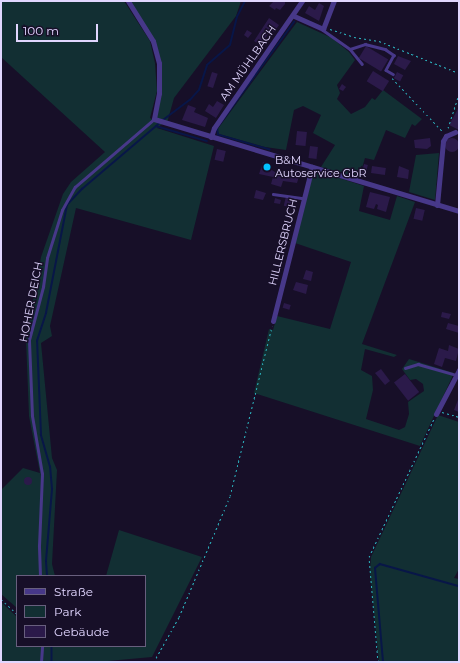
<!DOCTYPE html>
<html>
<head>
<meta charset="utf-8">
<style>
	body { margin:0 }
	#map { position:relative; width:460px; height:663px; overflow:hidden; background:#170f28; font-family:Montserrat,sans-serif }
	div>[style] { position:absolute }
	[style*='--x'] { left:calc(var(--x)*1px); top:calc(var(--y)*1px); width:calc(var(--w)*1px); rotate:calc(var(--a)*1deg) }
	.green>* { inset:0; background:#122f33 }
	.stream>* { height:1.5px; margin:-0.75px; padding:0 0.75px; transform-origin:0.75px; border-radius:0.75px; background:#081648 }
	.building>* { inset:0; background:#2b1a4a; transform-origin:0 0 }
	.round { border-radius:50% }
	.path>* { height:1px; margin-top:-0.5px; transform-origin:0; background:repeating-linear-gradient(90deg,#2bb2be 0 2px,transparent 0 5px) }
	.lane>* { height:2.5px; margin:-1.25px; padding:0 1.25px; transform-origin:1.25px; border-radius:1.25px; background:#473889 }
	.street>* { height:5px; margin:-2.5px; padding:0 2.5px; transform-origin:2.5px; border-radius:2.5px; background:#473889 }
	.dots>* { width:11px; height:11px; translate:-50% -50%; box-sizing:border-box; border:2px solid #170f28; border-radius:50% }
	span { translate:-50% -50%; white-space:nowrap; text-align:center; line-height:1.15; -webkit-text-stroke:3px #170f28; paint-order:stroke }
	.street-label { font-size:11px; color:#e1d6ff }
	.poi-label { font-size:11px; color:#e1d6ff }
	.left { translate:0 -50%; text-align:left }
	.frame { position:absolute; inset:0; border:2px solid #e1d6ff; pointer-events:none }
	.legend { position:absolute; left:16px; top:575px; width:130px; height:72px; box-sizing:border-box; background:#170f28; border:1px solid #685f7e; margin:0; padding:5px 7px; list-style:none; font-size:12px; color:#e1d6ff }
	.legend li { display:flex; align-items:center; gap:8px; height:20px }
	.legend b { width:20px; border:1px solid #685f7e }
	.scale { position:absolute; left:16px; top:24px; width:82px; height:18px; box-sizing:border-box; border:2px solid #e1d6ff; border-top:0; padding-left:5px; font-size:12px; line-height:14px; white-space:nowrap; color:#e1d6ff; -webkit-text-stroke:3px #170f28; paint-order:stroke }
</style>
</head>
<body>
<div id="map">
	<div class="green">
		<div style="clip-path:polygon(1px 1px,124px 1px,150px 41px,155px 63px,157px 91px,150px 118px,162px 124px,157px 128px,214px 146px,191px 240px,76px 208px,50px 326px,52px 336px,41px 343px,52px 458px,57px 470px,52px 564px,55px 576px,17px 576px,17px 608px,1px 594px,1px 490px,23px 468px,40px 473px,29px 416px,26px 339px,41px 257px,63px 194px,71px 182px,105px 152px,1px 57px)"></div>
		<div style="clip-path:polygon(130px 1px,241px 1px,236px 16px,174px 98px,167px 123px,155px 119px,162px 77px,154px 40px)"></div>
		<div style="clip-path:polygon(297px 22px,332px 38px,349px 52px,355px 60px,337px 85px,340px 93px,337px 99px,351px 114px,365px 107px,372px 98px,375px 100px,383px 90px,422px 119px,415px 126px,412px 124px,405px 138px,386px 130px,374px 160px,365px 158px,359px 178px,321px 167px,335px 145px,313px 133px,321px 115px,303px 106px,294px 110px,286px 150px,265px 147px,219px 134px,217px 130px)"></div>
		<div style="clip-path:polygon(439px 153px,435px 200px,409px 192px,416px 155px)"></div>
		<div style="clip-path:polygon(314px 170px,364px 186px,359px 211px,390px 220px,397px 196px,415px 202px,362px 344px,397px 355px,394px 357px,365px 349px,361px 370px,372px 376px,373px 390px,366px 419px,399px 430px,405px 427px,409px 414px,408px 402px,424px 391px,423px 384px,416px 379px,410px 380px,402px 369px,409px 359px,454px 373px,420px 446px,254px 393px,269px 329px,273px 330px,277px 316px,330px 329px,351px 262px,295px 243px)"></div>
		<div style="clip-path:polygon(438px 415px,459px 422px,459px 569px,454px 578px,459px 579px,459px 662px,379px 662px,370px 572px,371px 557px)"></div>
		<div style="clip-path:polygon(119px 530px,202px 557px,152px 657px,97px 662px,1px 662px,1px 602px,17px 617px,17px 646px,145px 646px,145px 576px,106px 576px)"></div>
	</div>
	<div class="stream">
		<div style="--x:163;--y:120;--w:34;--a:-37"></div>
		<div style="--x:190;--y:100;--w:13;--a:-48"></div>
		<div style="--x:199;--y:90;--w:26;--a:-72"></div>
		<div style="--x:207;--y:65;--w:30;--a:-41"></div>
		<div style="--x:230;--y:45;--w:29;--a:-76"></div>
		<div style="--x:237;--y:17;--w:18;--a:-63"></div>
		<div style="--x:156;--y:126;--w:53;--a:16.4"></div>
		<div style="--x:270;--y:150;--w:54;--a:-163.9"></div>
		<div style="--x:218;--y:135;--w:7;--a:-98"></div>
		<div style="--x:217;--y:128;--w:131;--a:-54"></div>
		<div style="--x:47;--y:576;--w:15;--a:-94"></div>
		<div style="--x:46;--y:561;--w:72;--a:-85.2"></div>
		<div style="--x:52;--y:489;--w:22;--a:-95"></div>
		<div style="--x:50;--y:467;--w:33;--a:-106"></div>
		<div style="--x:41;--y:435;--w:94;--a:-92.4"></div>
		<div style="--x:37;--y:341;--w:29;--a:-72"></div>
		<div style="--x:46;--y:313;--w:110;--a:-79"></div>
		<div style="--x:67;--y:205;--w:22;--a:-47"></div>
		<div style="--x:82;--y:189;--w:104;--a:-40.3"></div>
		<div style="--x:52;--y:646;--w:16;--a:90"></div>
		<div style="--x:383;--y:662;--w:94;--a:-94.9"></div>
		<div style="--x:375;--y:568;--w:6;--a:-39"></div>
		<div style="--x:380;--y:564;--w:82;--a:15.6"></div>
	</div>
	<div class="building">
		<div style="clip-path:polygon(274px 1px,285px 1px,285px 4px,280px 10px,276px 8px,275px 10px,269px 6px)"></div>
		<div style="clip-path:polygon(319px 3px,324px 6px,319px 21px,305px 13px,309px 6px,315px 10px)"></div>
		<div style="clip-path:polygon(269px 18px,279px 25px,274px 32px,271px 30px,260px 45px,254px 41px)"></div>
		<div style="clip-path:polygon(247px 30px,252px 33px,248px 38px,244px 35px)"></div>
		<div style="left:366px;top:46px;width:26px;height:14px;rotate:31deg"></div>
		<div style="clip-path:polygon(398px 56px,411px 61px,405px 70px,394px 64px)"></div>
		<div style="left:373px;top:71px;width:19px;height:12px;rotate:32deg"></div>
		<div style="left:212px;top:72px;width:6px;height:15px;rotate:18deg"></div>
		<div style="left:397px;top:72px;width:7px;height:7px;rotate:27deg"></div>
		<div style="clip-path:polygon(342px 84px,346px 87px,343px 91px,339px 89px)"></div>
		<div style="clip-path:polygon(217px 101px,224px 105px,216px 118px,205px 111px,209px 104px,213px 107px)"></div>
		<div style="clip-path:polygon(188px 105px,196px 108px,194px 112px,208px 118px,205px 127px,182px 120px)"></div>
		<div style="clip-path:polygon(459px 107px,459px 130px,449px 125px)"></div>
		<div style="left:297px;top:131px;width:10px;height:14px;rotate:6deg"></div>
		<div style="clip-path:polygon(430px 138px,431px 146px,427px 149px,415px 148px,414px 140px)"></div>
		<div class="round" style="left:445px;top:138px;width:14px;height:14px"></div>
		<div style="left:310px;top:146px;width:8px;height:12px;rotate:7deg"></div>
		<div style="left:217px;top:149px;width:9px;height:11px;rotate:13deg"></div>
		<div style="clip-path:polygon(263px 162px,271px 165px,270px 169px,275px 172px,290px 176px,292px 171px,300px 173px,297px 183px,283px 181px,281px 187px,271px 184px,273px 177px,259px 174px)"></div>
		<div style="left:364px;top:164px;width:4px;height:10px;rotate:14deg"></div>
		<div style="left:372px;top:166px;width:14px;height:7px;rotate:8deg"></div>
		<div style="clip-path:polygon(399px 166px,409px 170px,408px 179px,397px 177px)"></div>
		<div style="clip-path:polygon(256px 190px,266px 193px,263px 200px,254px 198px)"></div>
		<div style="clip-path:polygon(370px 192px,390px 197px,386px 212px,377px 209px,378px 205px,376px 204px,374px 209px,366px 207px)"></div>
		<div style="left:286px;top:196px;width:9px;height:10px;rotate:13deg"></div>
		<div style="clip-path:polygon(275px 198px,281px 200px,280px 204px,274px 203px)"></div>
		<div style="left:416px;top:208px;width:9px;height:11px;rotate:13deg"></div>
		<div style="clip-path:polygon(306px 270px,313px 272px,311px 281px,303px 279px)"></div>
		<div style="clip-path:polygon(296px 282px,308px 285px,306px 294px,293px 290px)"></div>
		<div style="left:284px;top:303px;width:7px;height:5px;rotate:16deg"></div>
		<div style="clip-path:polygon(442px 312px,451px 314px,449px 319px,441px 317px)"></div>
		<div style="clip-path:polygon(448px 323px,459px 326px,459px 333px,446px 329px)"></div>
		<div style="clip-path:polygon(449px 345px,459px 349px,456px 361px,445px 358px,442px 367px,434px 364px,439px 348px,448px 351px)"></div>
		<div style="clip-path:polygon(381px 369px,390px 381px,385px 385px,375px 373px)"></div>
		<div style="left:405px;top:374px;width:23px;height:14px;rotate:52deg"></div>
		<div style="clip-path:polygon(458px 400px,459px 401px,459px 412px,454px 410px)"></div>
		<div class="round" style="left:24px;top:477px;width:8px;height:8px"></div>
	</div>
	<div class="path">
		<div style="--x:330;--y:29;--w:25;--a:18"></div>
		<div style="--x:354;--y:37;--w:25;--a:9"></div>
		<div style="--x:379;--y:41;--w:86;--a:21.8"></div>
		<div style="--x:392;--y:78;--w:74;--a:46.6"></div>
		<div style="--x:448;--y:128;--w:35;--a:-72"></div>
		<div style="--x:442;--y:412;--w:18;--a:16"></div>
		<div style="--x:1;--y:599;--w:22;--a:43"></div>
		<div style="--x:156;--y:658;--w:47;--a:-60.7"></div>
		<div style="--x:179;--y:617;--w:131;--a:-67.1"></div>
		<div style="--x:230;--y:496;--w:175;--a:-76.1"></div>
		<div style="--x:378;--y:662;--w:105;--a:-94.9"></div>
		<div style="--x:369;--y:557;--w:153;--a:-64.8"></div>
	</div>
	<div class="lane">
		<div style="--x:323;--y:30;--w:33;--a:35"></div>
		<div style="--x:350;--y:49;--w:16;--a:-18"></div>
		<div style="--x:365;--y:44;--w:21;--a:14"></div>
		<div style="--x:385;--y:49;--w:11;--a:34"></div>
		<div style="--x:394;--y:55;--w:17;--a:118"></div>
		<div style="--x:386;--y:70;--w:8;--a:30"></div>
		<div style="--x:350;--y:49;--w:19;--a:51"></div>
		<div style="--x:273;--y:194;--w:30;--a:8"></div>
		<div style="--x:405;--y:368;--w:14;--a:-17"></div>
		<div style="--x:418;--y:364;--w:40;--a:16"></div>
		<div style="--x:40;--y:576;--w:30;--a:-92"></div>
		<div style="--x:39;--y:546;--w:72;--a:-87.6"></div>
		<div style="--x:42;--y:474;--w:59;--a:-99.8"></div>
		<div style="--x:32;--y:416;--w:76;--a:-92.3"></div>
		<div style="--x:29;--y:340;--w:55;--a:-75.2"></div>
		<div style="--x:43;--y:287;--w:29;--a:-82"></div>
		<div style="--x:47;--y:258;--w:50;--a:-72.6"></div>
		<div style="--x:62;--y:210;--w:26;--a:-61"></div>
		<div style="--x:75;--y:187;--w:104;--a:-40.7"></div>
		<div style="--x:41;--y:662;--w:16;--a:-86"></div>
	</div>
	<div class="street">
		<div style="--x:128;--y:1;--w:47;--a:58"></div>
		<div style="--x:153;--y:41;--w:23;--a:75"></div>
		<div style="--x:159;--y:63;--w:30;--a:90"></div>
		<div style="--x:159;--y:93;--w:26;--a:101"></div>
		<div style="--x:154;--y:119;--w:319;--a:16.8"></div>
		<div style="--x:294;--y:16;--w:32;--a:24"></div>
		<div style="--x:323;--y:29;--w:30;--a:-69"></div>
		<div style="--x:211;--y:137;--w:9;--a:-72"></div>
		<div style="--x:214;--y:128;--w:155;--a:-55.3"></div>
		<div style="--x:437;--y:205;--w:64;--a:-84.6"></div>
		<div style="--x:443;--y:141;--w:6;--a:-59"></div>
		<div style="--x:446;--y:136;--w:10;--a:-24"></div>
		<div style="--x:273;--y:321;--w:159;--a:-75.8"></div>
		<div style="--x:436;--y:414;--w:50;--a:-62.4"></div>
	</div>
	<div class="dots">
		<div style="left:267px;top:167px;background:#02c1ff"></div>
	</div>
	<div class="street-label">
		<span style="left:248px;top:63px;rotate:-55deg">AM MÜHLBACH</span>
		<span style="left:283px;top:242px;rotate:-76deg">HILLERSBRUCH</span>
		<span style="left:31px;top:302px;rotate:-79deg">HOHER DEICH</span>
	</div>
	<div class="poi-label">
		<span class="left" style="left:275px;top:167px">B&amp;M<br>Autoservice GbR</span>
	</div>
	<div class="frame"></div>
	<ul class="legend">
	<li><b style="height:5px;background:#473889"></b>Straße</li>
	<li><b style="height:11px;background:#122f33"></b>Park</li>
	<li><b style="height:11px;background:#2b1a4a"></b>Gebäude</li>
	</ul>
	<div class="scale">100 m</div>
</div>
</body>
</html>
